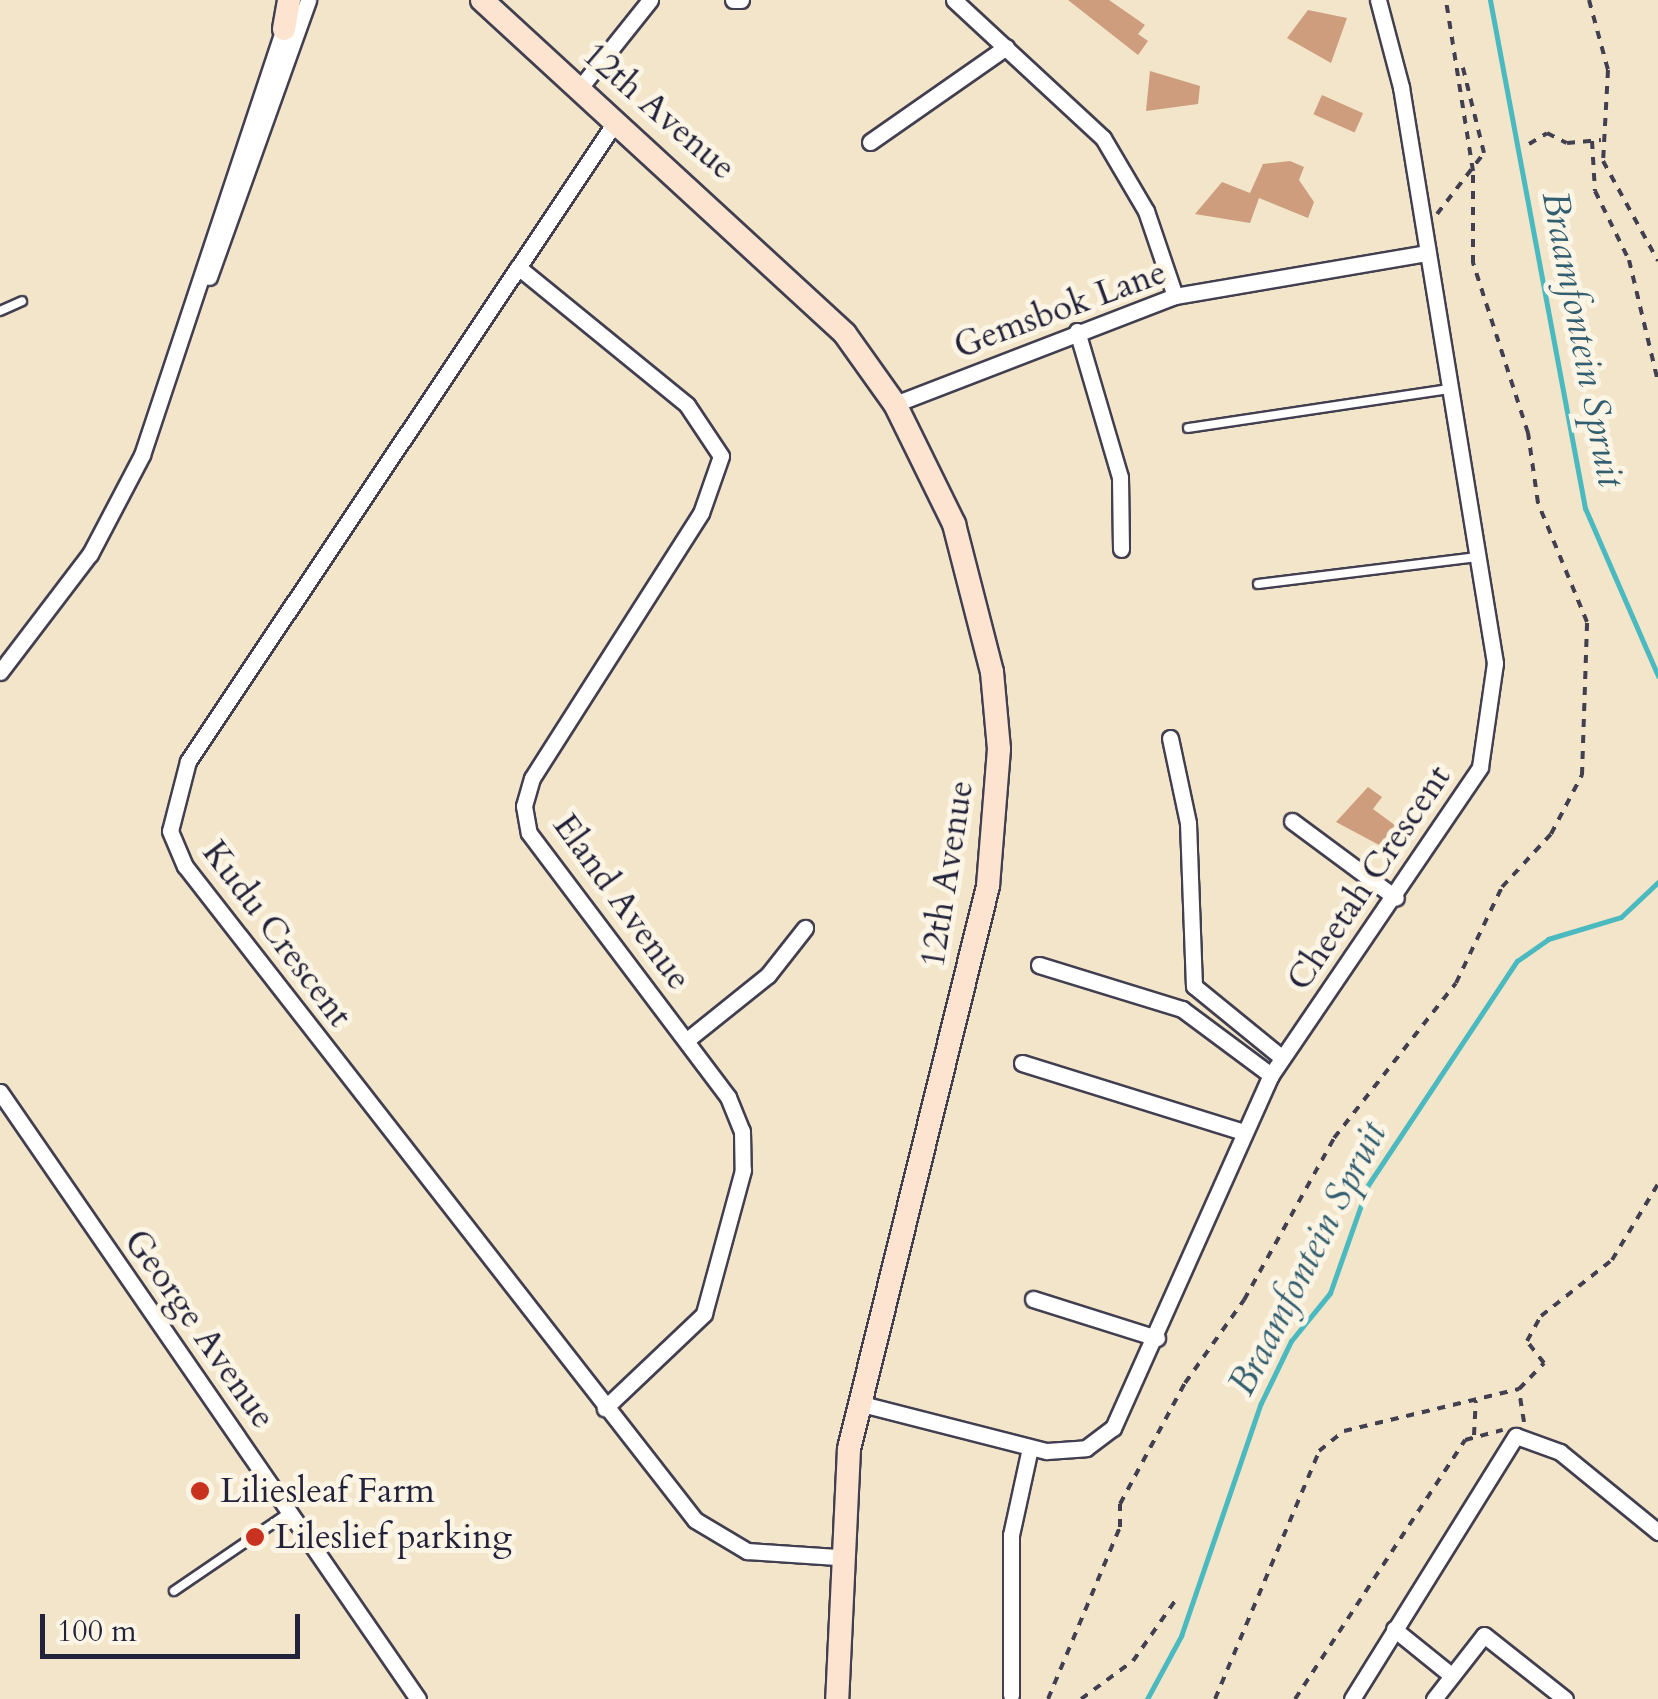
<!DOCTYPE html>
<html>
<head>
<meta charset="utf-8">
<style>
	body { margin:0 }
	#map { position:relative; width:1658px; height:1699px; overflow:hidden; background:#f2e5c9; font-family:Cardo,serif }
	div>[style] { position:absolute }
	[style*='--x'] { left:calc(var(--x)*1px); top:calc(var(--y)*1px); width:calc(var(--w)*1px); rotate:calc(var(--a)*1deg) }
	.stream>* { height:5px; margin:-2.5px; padding:0 2.5px; transform-origin:2.5px; border-radius:2.5px; background:#4ab9c0 }
	.building>* { inset:0; background:#cd9d7d; transform-origin:0 0 }
	.path>* { height:4px; margin-top:-2px; transform-origin:0; background:repeating-linear-gradient(90deg,#413f50 0 8px,transparent 0 16px) }
	.roads { filter:drop-shadow(2px 0 #413f50) drop-shadow(-2px 0 #413f50) drop-shadow(0 2px #413f50) drop-shadow(0 -2px #413f50) }
	.lane>* { height:8px; margin:-4px; padding:0 4px; transform-origin:4px; border-radius:4px; background:#fff }
	.street>* { height:15px; margin:-7.5px; padding:0 7.5px; transform-origin:7.5px; border-radius:7.5px; background:#fff }
	.secondary>* { height:22px; margin:-11px; padding:0 11px; transform-origin:11px; border-radius:11px; background:#fde4d1 }
	.dots>* { width:28px; height:28px; translate:-50% -50%; box-sizing:border-box; border:5px solid #fcf5e5; border-radius:50% }
	span { translate:-50% -50%; white-space:nowrap; text-align:center; line-height:1.15; -webkit-text-stroke:10px #fcf5e5; paint-order:stroke }
	.street-label { font-size:35px; color:#22223b }
	.poi-label { font-size:35px; color:#22223b }
	.left { translate:0 -50%; text-align:left }
	.water-label { font-size:38px; color:#325e70; font-style:italic }
	.scale { position:absolute; left:40px; top:1614px; width:260px; height:45px; box-sizing:border-box; border:5px solid #22223b; border-top:0; padding-left:12px; font-size:30px; line-height:35px; white-space:nowrap; color:#22223b; -webkit-text-stroke:8px #fcf5e5; paint-order:stroke }
</style>
</head>
<body>
<div id="map">
	<div class="stream">
		<div style="--x:1490;--y:0;--w:517;--a:79.41"></div>
		<div style="--x:1585;--y:508;--w:183;--a:66.5"></div>
		<div style="--x:1147;--y:1699;--w:72;--a:-61.6"></div>
		<div style="--x:1181;--y:1636;--w:246;--a:-71.1"></div>
		<div style="--x:1261;--y:1403;--w:69;--a:-64.2"></div>
		<div style="--x:1291;--y:1341;--w:62;--a:-50.9"></div>
		<div style="--x:1330;--y:1293;--w:114;--a:-70.6"></div>
		<div style="--x:1368;--y:1185;--w:269;--a:-56.4"></div>
		<div style="--x:1517;--y:961;--w:38;--a:-35"></div>
		<div style="--x:1548;--y:939;--w:76;--a:-16.8"></div>
		<div style="--x:1621;--y:917;--w:51;--a:-43.4"></div>
	</div>
	<div class="building">
		<div style="clip-path:polygon(1068px 0,1109px 0,1145px 25px,1138px 34px,1148px 41px,1138px 55px)"></div>
		<div style="clip-path:polygon(1308px 10px,1347px 18px,1331px 63px,1287px 38px)"></div>
		<div style="clip-path:polygon(1150px 71px,1200px 86px,1198px 104px,1146px 111px)"></div>
		<div style="left:1322px;top:95px;width:45px;height:21px;rotate:24deg"></div>
		<div style="clip-path:polygon(1290px 161px,1304px 167px,1299px 180px,1314px 202px,1308px 218px,1259px 198px,1250px 223px,1195px 214px,1222px 182px,1250px 193px,1263px 164px)"></div>
		<div style="clip-path:polygon(1368px 787px,1382px 797px,1373px 809px,1396px 826px,1381px 846px,1336px 822px)"></div>
	</div>
	<div class="path">
		<div style="--x:1589;--y:0;--w:73;--a:74.8"></div>
		<div style="--x:1608;--y:70;--w:91;--a:93.1"></div>
		<div style="--x:1603;--y:161;--w:114;--a:61.2"></div>
		<div style="--x:1592;--y:141;--w:50;--a:86.6"></div>
		<div style="--x:1595;--y:191;--w:77;--a:63.8"></div>
		<div style="--x:1629;--y:260;--w:125;--a:76.6"></div>
		<div style="--x:1529;--y:144;--w:21;--a:-31"></div>
		<div style="--x:1547;--y:133;--w:22;--a:27"></div>
		<div style="--x:1567;--y:143;--w:34;--a:-5"></div>
		<div style="--x:1437;--y:214;--w:77;--a:-52.4"></div>
		<div style="--x:1484;--y:153;--w:88;--a:-103.9"></div>
		<div style="--x:1524;--y:1422;--w:33;--a:-99"></div>
		<div style="--x:1519;--y:1389;--w:36;--a:-46"></div>
		<div style="--x:1544;--y:1363;--w:28;--a:-128"></div>
		<div style="--x:1527;--y:1341;--w:29;--a:-61"></div>
		<div style="--x:1541;--y:1316;--w:90;--a:-38.3"></div>
		<div style="--x:1612;--y:1260;--w:89;--a:-58.8"></div>
		<div style="--x:1474;--y:1435;--w:34;--a:-87"></div>
		<div style="--x:1048;--y:1699;--w:186;--a:-67.3"></div>
		<div style="--x:1120;--y:1527;--w:23;--a:-90"></div>
		<div style="--x:1120;--y:1504;--w:137;--a:-61.8"></div>
		<div style="--x:1185;--y:1383;--w:102;--a:-54.6"></div>
		<div style="--x:1244;--y:1300;--w:185;--a:-60.9"></div>
		<div style="--x:1334;--y:1138;--w:197;--a:-51.8"></div>
		<div style="--x:1456;--y:983;--w:106;--a:-64.4"></div>
		<div style="--x:1502;--y:887;--w:72;--a:-47.2"></div>
		<div style="--x:1551;--y:834;--w:67;--a:-62.3"></div>
		<div style="--x:1582;--y:775;--w:153;--a:-88.1"></div>
		<div style="--x:1587;--y:622;--w:129;--a:-112.4"></div>
		<div style="--x:1538;--y:503;--w:71;--a:-98.1"></div>
		<div style="--x:1528;--y:433;--w:179;--a:-107.9"></div>
		<div style="--x:1473;--y:263;--w:92;--a:-90"></div>
		<div style="--x:1473;--y:171;--w:173;--a:-99"></div>
		<div style="--x:1081;--y:1699;--w:64;--a:-36.2"></div>
		<div style="--x:1133;--y:1661;--w:73;--a:-55"></div>
		<div style="--x:1215;--y:1699;--w:269;--a:-67.2"></div>
		<div style="--x:1319;--y:1451;--w:32;--a:-39"></div>
		<div style="--x:1344;--y:1431;--w:180;--a:-13.5"></div>
		<div style="--x:1295;--y:1699;--w:310;--a:-56.7"></div>
		<div style="--x:1465;--y:1440;--w:39;--a:-15"></div>
	</div>
	<div class="roads">
		<div class="lane">
			<div style="--x:0;--y:311;--w:24;--a:-24"></div>
			<div style="--x:1188;--y:428;--w:265;--a:-8.5"></div>
			<div style="--x:1258;--y:584;--w:221;--a:-7"></div>
			<div style="--x:174;--y:1591;--w:140;--a:-34.3"></div>
		</div>
		<div class="street">
			<div style="--x:733;--y:0;--w:8;--a:0"></div>
			<div style="--x:954;--y:0;--w:203;--a:42.8"></div>
			<div style="--x:1103;--y:138;--w:85;--a:59.5"></div>
			<div style="--x:1146;--y:211;--w:90;--a:71.2"></div>
			<div style="--x:579;--y:89;--w:114;--a:-51.4"></div>
			<div style="--x:616;--y:121;--w:770;--a:123.77"></div>
			<div style="--x:188;--y:761;--w:72;--a:104.4"></div>
			<div style="--x:170;--y:831;--w:38;--a:67"></div>
			<div style="--x:185;--y:866;--w:829;--a:52.05"></div>
			<div style="--x:695;--y:1520;--w:61;--a:30.8"></div>
			<div style="--x:747;--y:1551;--w:90;--a:3.8"></div>
			<div style="--x:870;--y:142;--w:166;--a:-34.9"></div>
			<div style="--x:518;--y:267;--w:218;--a:39.2"></div>
			<div style="--x:687;--y:405;--w:61;--a:56.3"></div>
			<div style="--x:721;--y:456;--w:60;--a:109.3"></div>
			<div style="--x:701;--y:513;--w:314;--a:122.5"></div>
			<div style="--x:532;--y:778;--w:29;--a:106"></div>
			<div style="--x:524;--y:806;--w:27;--a:80"></div>
			<div style="--x:529;--y:833;--w:331;--a:53"></div>
			<div style="--x:728;--y:1097;--w:37;--a:68"></div>
			<div style="--x:742;--y:1131;--w:39;--a:89"></div>
			<div style="--x:743;--y:1170;--w:149;--a:105.2"></div>
			<div style="--x:704;--y:1314;--w:137;--a:136.5"></div>
			<div style="--x:209;--y:277;--w:294;--a:-70.3"></div>
			<div style="--x:1077;--y:331;--w:152;--a:73.6"></div>
			<div style="--x:1120;--y:477;--w:72;--a:89.2"></div>
			<div style="--x:895;--y:404;--w:300;--a:-21.1"></div>
			<div style="--x:1175;--y:296;--w:256;--a:-9.7"></div>
			<div style="--x:0;--y:672;--w:148;--a:-52.7"></div>
			<div style="--x:90;--y:554;--w:112;--a:-62.3"></div>
			<div style="--x:142;--y:455;--w:454;--a:-71.6"></div>
			<div style="--x:1170;--y:738;--w:87;--a:78"></div>
			<div style="--x:1188;--y:823;--w:163;--a:87.9"></div>
			<div style="--x:1194;--y:986;--w:112;--a:39.2"></div>
			<div style="--x:1292;--y:821;--w:129;--a:36.5"></div>
			<div style="--x:1039;--y:965;--w:150;--a:17.1"></div>
			<div style="--x:1182;--y:1009;--w:111;--a:36.6"></div>
			<div style="--x:687;--y:1040;--w:104;--a:-38.7"></div>
			<div style="--x:768;--y:975;--w:60;--a:-51.8"></div>
			<div style="--x:1022;--y:1063;--w:232;--a:17.3"></div>
			<div style="--x:0;--y:1092;--w:737;--a:55.45"></div>
			<div style="--x:1033;--y:1299;--w:130;--a:17.5"></div>
			<div style="--x:858;--y:1403;--w:195;--a:14.3"></div>
			<div style="--x:1047;--y:1451;--w:39;--a:-4"></div>
			<div style="--x:1086;--y:1448;--w:34;--a:-37"></div>
			<div style="--x:1113;--y:1428;--w:387;--a:-65.9"></div>
			<div style="--x:1271;--y:1075;--w:372;--a:-55.8"></div>
			<div style="--x:1480;--y:767;--w:105;--a:-81.8"></div>
			<div style="--x:1495;--y:663;--w:584;--a:-99.27"></div>
			<div style="--x:1401;--y:87;--w:90;--a:-104.8"></div>
			<div style="--x:1394;--y:1629;--w:73;--a:38.9"></div>
			<div style="--x:1011;--y:1695;--w:160;--a:-90"></div>
			<div style="--x:1011;--y:1535;--w:89;--a:-77.7"></div>
			<div style="--x:1352;--y:1699;--w:310;--a:-58.1"></div>
			<div style="--x:1516;--y:1436;--w:47;--a:20"></div>
			<div style="--x:1560;--y:1452;--w:127;--a:39.2"></div>
			<div style="--x:1434;--y:1699;--w:81;--a:-52"></div>
			<div style="--x:1484;--y:1635;--w:103;--a:38.3"></div>
		</div>
		<div class="secondary">
			<div style="--x:482;--y:0;--w:493;--a:42.6"></div>
			<div style="--x:845;--y:334;--w:86;--a:54.5"></div>
			<div style="--x:895;--y:404;--w:134;--a:63.8"></div>
			<div style="--x:954;--y:524;--w:153;--a:75.6"></div>
			<div style="--x:992;--y:672;--w:77;--a:84.8"></div>
			<div style="--x:999;--y:749;--w:137;--a:94.6"></div>
			<div style="--x:988;--y:886;--w:580;--a:103.87"></div>
			<div style="--x:849;--y:1449;--w:250;--a:92.7"></div>
			<div style="--x:284;--y:29;--w:29;--a:-80"></div>
		</div>
	</div>
	<div class="dots">
		<div style="left:200px;top:1491px;background:#c8321e"></div>
		<div style="left:255px;top:1537px;background:#c8321e"></div>
	</div>
	<div class="street-label">
		<span style="left:659px;top:111px;rotate:41deg">12th Avenue</span>
		<span style="left:1060px;top:309px;rotate:-20deg">Gemsbok Lane</span>
		<span style="left:947px;top:874px;rotate:-81deg">12th Avenue</span>
		<span style="left:1369px;top:878px;rotate:-56deg">Cheetah Crescent</span>
		<span style="left:622px;top:902px;rotate:54deg">Eland Avenue</span>
		<span style="left:277px;top:934px;rotate:53deg">Kudu Crescent</span>
		<span style="left:200px;top:1329px;rotate:55deg">George Avenue</span>
	</div>
	<div class="poi-label">
		<span class="left" style="left:220px;top:1491px">Liliesleaf Farm</span>
		<span class="left" style="left:275px;top:1537px">Lileslief parking</span>
	</div>
	<div class="water-label">
		<span style="left:1582px;top:339px;rotate:79deg">Braamfontein Spruit</span>
		<span style="left:1308px;top:1259px;rotate:-63deg">Braamfontein Spruit</span>
	</div>
	<div class="scale">100 m</div>
</div>
</body>
</html>
